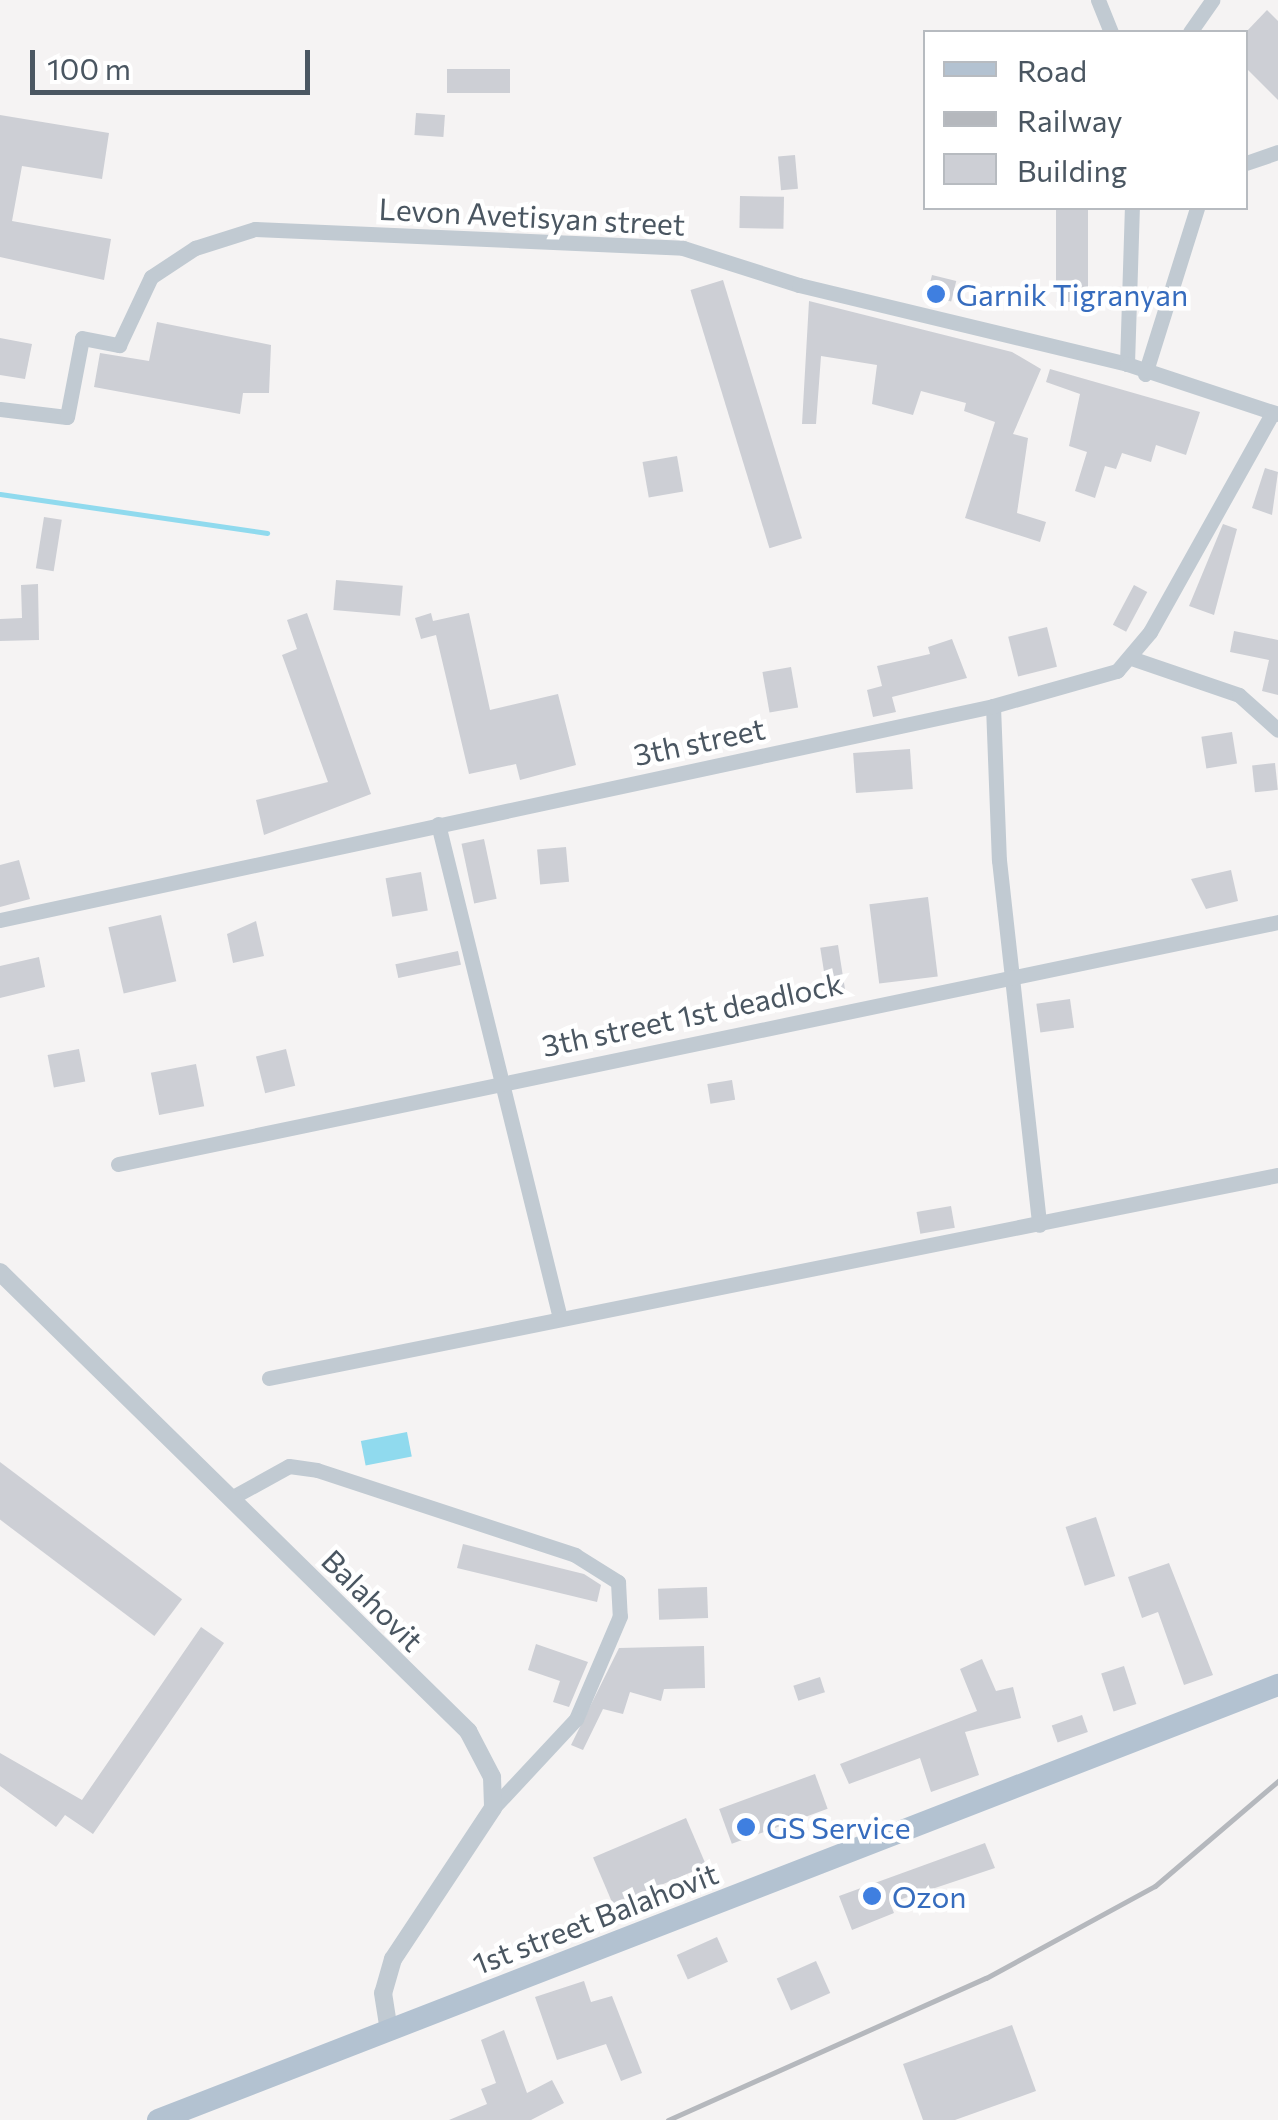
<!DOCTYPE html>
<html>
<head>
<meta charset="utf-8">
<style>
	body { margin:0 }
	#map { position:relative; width:1278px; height:2120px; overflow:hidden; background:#f5f3f3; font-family:Commissioner,sans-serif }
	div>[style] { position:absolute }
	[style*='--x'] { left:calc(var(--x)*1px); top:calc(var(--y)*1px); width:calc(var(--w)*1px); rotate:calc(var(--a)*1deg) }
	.water>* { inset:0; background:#90daee; transform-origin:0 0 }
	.stream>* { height:5px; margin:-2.5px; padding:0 2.5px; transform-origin:2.5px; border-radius:2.5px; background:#90daee }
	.building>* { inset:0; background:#cdcfd5; transform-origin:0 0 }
	.minor>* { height:15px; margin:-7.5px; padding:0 7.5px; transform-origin:7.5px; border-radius:7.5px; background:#c1cad2 }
	.tertiary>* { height:18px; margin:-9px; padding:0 9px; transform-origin:9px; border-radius:9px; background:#c1cad2 }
	.primary>* { height:22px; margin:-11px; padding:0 11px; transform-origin:11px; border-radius:11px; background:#b3c2d1 }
	.rail>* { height:5px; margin:-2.5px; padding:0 2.5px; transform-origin:2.5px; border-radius:2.5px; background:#b5b8bd }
	.dots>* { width:28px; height:28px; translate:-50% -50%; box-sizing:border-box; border:5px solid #fff; border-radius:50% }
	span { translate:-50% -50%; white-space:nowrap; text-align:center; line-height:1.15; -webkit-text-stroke:9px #fff; paint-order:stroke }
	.street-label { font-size:30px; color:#4a5661 }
	.shop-label { font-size:30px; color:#366cbe }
	.left { translate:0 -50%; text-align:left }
	.legend { position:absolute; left:923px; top:30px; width:325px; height:180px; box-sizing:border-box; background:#fff; border:2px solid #b7bbc0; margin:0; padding:12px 18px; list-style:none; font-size:30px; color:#4a5661 }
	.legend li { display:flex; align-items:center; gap:20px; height:50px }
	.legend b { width:50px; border:2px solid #b7bbc0 }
	.scale { position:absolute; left:30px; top:50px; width:280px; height:45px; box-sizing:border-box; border:5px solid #4a5661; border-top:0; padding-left:12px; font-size:30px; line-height:35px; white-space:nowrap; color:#4a5661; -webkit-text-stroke:8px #fff; paint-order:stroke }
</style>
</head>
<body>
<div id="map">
	<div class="water">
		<div style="left:407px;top:1432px;width:25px;height:47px;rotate:79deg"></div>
	</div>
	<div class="stream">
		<div style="--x:0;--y:494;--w:270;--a:8.3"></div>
	</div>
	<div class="building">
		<div style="clip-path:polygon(1267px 10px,1278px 21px,1278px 100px,1246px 68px,1246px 32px)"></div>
		<div style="left:447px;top:69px;width:63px;height:24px"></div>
		<div style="left:416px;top:113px;width:29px;height:22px;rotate:4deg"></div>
		<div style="clip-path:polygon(0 115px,109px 133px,102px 179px,22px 166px,12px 221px,111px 239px,104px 280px,0 257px)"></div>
		<div style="left:795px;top:155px;width:34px;height:17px;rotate:85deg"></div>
		<div style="left:740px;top:196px;width:44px;height:32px;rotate:1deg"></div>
		<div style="left:1056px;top:208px;width:32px;height:94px"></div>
		<div style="left:932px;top:275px;width:25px;height:21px;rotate:14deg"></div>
		<div style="left:723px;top:280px;width:270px;height:34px;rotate:73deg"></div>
		<div style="clip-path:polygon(809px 301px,1012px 352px,1041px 369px,1013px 434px,1028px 438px,1017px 513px,1046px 522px,1040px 542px,965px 518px,995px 422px,964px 411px,966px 403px,921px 391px,913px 415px,872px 404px,877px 365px,821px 356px,816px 424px,802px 424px)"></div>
		<div style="clip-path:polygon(157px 322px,271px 345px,269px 393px,243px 393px,240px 414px,94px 387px,100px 353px,149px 361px)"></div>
		<div style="clip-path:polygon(0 338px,32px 344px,25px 379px,0 375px)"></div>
		<div style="clip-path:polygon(1050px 369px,1200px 412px,1186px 455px,1156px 445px,1151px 462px,1122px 453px,1116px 469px,1105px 466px,1095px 498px,1075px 491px,1087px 452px,1069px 446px,1080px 394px,1046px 382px)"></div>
		<div style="left:677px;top:456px;width:36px;height:35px;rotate:80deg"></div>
		<div style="clip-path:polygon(1265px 468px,1278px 472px,1272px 515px,1252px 508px)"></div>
		<div style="left:44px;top:517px;width:18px;height:52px;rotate:9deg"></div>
		<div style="clip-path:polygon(1223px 524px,1237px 529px,1214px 615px,1189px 606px)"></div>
		<div style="left:336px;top:580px;width:67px;height:30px;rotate:5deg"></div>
		<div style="clip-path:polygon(38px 584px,39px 640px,0 641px,0 619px,22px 618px,21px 585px)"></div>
		<div style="left:1134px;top:585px;width:15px;height:45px;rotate:28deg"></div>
		<div style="clip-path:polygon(307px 613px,371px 794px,264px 835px,256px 800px,328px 782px,282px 655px,297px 649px,287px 620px)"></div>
		<div style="clip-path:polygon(431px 613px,433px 621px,469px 613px,490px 710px,558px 694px,576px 765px,520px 780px,516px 764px,469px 774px,436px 635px,421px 639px,415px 618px)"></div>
		<div style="left:1047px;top:627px;width:41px;height:40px;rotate:76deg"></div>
		<div style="clip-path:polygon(1234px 631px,1278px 640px,1278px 695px,1262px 691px,1269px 660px,1230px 652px)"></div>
		<div style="clip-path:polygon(952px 639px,967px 678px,892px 697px,896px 712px,873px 717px,867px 690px,882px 686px,877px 666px,930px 654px,928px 647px)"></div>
		<div style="left:791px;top:667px;width:41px;height:29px;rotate:80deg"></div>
		<div style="left:1232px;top:732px;width:32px;height:31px;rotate:81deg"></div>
		<div style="left:910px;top:749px;width:40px;height:57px;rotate:86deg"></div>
		<div style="left:1275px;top:763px;width:27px;height:23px;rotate:84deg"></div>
		<div style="left:484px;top:839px;width:61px;height:23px;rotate:78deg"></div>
		<div style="left:566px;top:847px;width:35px;height:29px;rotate:85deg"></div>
		<div style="clip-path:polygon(19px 860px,30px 899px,0 907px,0 865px)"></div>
		<div style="clip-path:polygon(1231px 870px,1238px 901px,1206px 909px,1191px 879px)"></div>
		<div style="left:421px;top:872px;width:39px;height:36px;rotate:80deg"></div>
		<div style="left:928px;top:897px;width:80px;height:59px;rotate:83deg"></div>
		<div style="left:161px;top:915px;width:68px;height:54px;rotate:77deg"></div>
		<div style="clip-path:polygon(256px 921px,264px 956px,233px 963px,227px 934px)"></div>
		<div style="left:838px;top:945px;width:45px;height:18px;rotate:81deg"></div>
		<div style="left:458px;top:951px;width:14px;height:64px;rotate:78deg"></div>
		<div style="clip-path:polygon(39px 957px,45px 987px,0 998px,0 966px)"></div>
		<div style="left:1070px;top:999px;width:29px;height:34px;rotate:82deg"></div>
		<div style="left:79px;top:1049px;width:33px;height:32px;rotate:79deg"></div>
		<div style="left:286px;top:1049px;width:38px;height:31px;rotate:76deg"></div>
		<div style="left:196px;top:1064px;width:43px;height:46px;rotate:79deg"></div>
		<div style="left:732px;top:1080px;width:20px;height:25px;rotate:81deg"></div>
		<div style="left:951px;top:1206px;width:22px;height:35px;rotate:80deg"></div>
		<div style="left:0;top:1462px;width:228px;height:46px;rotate:37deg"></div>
		<div style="left:1096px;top:1517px;width:62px;height:32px;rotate:72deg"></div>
		<div style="clip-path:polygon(463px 1544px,584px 1574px,601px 1585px,597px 1602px,457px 1568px)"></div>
		<div style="clip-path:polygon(1169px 1563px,1213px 1675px,1184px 1685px,1158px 1612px,1142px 1618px,1128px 1577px)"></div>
		<div style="left:707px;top:1587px;width:31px;height:49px;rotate:88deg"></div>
		<div style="clip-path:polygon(201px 1627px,224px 1643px,93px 1834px,65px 1815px,56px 1827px,0 1786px,0 1753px,82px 1800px)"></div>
		<div style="clip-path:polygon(536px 1644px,588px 1662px,569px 1707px,553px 1702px,560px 1681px,528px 1670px)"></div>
		<div style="clip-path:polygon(704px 1646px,705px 1688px,664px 1689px,661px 1701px,630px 1692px,623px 1714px,603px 1709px,583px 1750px,571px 1745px,619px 1648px)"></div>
		<div style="clip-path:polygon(982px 1659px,996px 1691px,1013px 1687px,1021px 1718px,965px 1732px,979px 1775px,931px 1792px,920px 1758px,849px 1784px,840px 1764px,977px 1711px,960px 1669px)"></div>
		<div style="left:1124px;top:1666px;width:40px;height:24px;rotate:72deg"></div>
		<div style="left:820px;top:1677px;width:16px;height:28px;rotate:72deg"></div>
		<div style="left:1082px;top:1715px;width:18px;height:32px;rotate:71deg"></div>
		<div style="left:815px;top:1774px;width:37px;height:102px;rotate:70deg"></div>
		<div style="left:686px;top:1818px;width:52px;height:101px;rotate:67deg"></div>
		<div style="clip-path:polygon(985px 1843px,995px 1868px,890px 1903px,894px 1913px,852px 1930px,839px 1896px)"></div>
		<div style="left:717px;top:1937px;width:27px;height:44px;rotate:66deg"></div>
		<div style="left:816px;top:1961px;width:35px;height:43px;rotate:66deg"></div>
		<div style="clip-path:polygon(584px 1981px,591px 2002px,612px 1996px,642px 2073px,621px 2081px,606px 2044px,557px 2060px,535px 1997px)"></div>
		<div style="clip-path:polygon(1012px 2025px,1036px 2091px,955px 2120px,923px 2120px,903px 2064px)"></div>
		<div style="clip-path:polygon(504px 2030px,527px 2093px,552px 2080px,564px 2103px,531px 2120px,449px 2120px,487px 2104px,481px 2089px,496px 2083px,481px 2040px)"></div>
	</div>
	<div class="minor">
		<div style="--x:1098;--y:0;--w:35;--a:68"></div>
		<div style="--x:1190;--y:32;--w:39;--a:-55"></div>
		<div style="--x:1246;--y:163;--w:34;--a:-19"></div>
		<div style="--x:1127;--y:364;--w:156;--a:-88.2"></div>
		<div style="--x:1145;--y:374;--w:174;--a:-72.6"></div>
		<div style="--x:0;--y:409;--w:67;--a:6.8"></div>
		<div style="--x:67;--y:417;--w:80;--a:-79.2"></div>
		<div style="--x:82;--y:338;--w:38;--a:11"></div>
		<div style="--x:119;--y:345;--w:75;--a:-64.8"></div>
		<div style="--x:151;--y:277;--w:53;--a:-33.4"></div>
		<div style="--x:195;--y:248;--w:63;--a:-17.6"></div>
		<div style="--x:255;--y:229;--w:428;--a:2.5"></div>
		<div style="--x:683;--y:248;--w:122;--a:17.7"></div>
		<div style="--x:799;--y:285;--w:337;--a:13.5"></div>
		<div style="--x:1127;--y:364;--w:159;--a:18.3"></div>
		<div style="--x:1131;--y:658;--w:114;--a:18.9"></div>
		<div style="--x:1239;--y:695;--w:52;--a:41.9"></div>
		<div style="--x:993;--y:706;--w:154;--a:87.8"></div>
		<div style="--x:999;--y:860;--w:367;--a:83.7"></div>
		<div style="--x:438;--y:824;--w:505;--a:76.13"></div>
		<div style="--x:0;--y:920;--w:1016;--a:-12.16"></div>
		<div style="--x:993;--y:706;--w:129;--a:-15.8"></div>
		<div style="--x:1117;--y:671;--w:51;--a:-49.8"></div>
		<div style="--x:1150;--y:632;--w:246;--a:-60.8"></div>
		<div style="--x:118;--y:1164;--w:1185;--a:-11.78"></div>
		<div style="--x:269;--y:1378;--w:1029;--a:-11.38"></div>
		<div style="--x:231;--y:1498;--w:66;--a:-28.9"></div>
		<div style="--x:289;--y:1466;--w:28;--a:8"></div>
		<div style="--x:317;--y:1470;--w:272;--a:18.2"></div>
		<div style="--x:575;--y:1555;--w:51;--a:32.1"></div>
		<div style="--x:618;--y:1582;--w:34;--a:87"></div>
		<div style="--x:620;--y:1616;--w:112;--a:113.1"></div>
		<div style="--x:576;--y:1719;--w:122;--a:133"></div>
	</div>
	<div class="tertiary">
		<div style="--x:0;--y:1272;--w:656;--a:44.44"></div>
		<div style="--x:468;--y:1731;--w:52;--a:62.4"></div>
		<div style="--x:492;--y:1777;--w:31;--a:88"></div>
		<div style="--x:493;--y:1808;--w:181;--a:123.5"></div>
		<div style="--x:393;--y:1959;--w:35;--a:106"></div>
		<div style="--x:383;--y:1993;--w:36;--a:81"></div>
	</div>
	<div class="primary">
		<div style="--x:158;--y:2120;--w:1202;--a:-21.23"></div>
	</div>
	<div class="rail">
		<div style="--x:668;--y:2120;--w:348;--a:-24.1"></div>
		<div style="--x:986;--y:1978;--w:192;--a:-28.6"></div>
		<div style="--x:1155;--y:1886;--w:162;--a:-40.5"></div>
	</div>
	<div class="dots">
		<div style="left:936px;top:294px;background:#3f7fe0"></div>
		<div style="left:746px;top:1827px;background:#3f7fe0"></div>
		<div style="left:872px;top:1896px;background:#3f7fe0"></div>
	</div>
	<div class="street-label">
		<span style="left:532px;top:216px;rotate:3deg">Levon Avetisyan street</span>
		<span style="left:699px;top:741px;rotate:-12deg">3th street</span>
		<span style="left:692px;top:1014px;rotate:-12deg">3th street 1st deadlock</span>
		<span style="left:373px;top:1600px;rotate:45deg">Balahovit</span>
		<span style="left:595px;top:1918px;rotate:-21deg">1st street Balahovit</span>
	</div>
	<div class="shop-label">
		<span class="left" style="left:956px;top:294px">Garnik Tigranyan</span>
		<span class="left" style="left:766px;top:1827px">GS Service</span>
		<span class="left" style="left:892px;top:1896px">Ozon</span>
	</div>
	<ul class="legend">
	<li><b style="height:12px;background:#b3c2d1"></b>Road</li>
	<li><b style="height:12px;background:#b5b8bd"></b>Railway</li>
	<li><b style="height:28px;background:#cdcfd5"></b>Building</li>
	</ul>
	<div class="scale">100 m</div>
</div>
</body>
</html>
